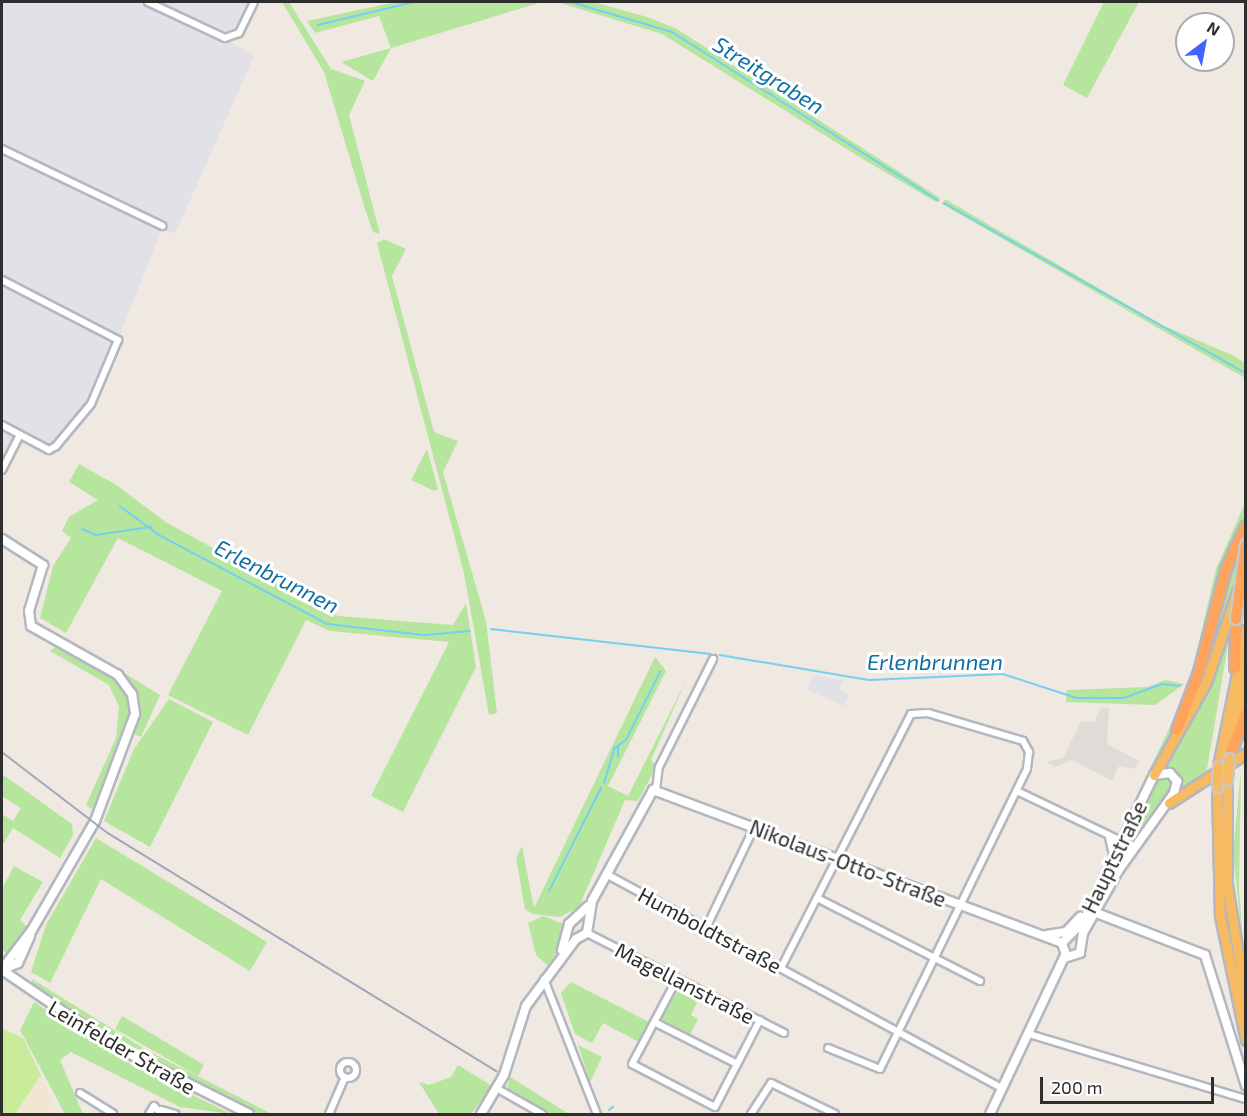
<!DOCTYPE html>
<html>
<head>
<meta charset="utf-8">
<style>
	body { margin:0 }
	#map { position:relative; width:1247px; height:1116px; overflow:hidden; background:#efe9e1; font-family:"Exo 2",sans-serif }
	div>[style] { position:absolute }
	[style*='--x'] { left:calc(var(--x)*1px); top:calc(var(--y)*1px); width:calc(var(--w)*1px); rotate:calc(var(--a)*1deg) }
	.industrial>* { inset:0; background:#e3e1e8 }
	.education>* { inset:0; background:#f0e6d1 }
	.green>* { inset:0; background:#b6e59e }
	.pitch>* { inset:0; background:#c9ec9a }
	.plaza>* { inset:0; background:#dfdcd8 }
	.stream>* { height:1.5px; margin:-0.75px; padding:0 0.75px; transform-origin:0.75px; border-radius:0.75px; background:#75cff0 }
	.roads { filter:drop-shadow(2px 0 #b4b7c1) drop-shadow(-2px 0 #b4b7c1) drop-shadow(0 2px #b4b7c1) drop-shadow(0 -2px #b4b7c1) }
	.minor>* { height:6px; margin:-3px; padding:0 3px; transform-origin:3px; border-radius:3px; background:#fff }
	.minor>.ring { margin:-3px; padding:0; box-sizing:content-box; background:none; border:6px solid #fff; border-radius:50% }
	.secondary>* { height:8px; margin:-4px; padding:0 4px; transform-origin:4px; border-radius:4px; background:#fff }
	.trunk>* { height:9px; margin:-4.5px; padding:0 4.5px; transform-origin:4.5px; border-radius:4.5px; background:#f8ba60 }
	.motorway>* { height:10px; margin:-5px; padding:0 5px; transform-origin:5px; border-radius:5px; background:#ffa35c }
	.rail>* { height:1.5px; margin:-0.75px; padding:0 0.75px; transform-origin:0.75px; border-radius:0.75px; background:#a3a6b8 }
	.bridges { filter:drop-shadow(2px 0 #c9c9c9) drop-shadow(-2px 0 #c9c9c9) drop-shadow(0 2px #c9c9c9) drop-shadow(0 -2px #c9c9c9) }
	.trunk-bridge>* { height:9px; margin:-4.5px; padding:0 4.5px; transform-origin:4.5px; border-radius:4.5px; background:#f8ba60 }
	.motorway-bridge>* { height:10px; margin:-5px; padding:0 5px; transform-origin:5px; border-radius:5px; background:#ffa35c }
	span { translate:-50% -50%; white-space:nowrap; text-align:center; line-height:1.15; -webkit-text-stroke:6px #fff; paint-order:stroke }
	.street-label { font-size:21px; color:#2e2e2e }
	.water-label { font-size:22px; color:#0d6fa3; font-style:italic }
	.frame { position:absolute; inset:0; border:3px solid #2e2e2e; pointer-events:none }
	.north { position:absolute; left:1175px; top:12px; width:60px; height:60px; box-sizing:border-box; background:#fff; border:2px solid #ababab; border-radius:50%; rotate:32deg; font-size:16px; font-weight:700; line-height:24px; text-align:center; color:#2e2e2e }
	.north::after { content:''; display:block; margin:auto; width:21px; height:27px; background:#4264fb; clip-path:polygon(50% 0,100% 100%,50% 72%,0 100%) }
	.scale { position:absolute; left:1040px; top:1077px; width:174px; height:27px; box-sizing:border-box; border:3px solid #2e2e2e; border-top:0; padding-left:8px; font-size:18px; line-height:21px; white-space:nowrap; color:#2e2e2e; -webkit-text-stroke:4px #fff; paint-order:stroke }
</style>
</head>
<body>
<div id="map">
	<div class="industrial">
		<div style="clip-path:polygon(2px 2px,254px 2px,239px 33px,221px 37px,254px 56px,175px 234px,162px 228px,95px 399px,49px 450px,20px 435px,2px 456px)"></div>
		<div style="clip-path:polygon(813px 675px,844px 680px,839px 690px,849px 696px,844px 706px,806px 689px)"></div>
	</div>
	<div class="education">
		<div style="clip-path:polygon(41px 1075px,59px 1114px,15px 1114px)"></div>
	</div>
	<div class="green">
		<div style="clip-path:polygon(282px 2px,289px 2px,331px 69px,365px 81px,349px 115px,380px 234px,373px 232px,365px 209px,324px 72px)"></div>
		<div style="clip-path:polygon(396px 2px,593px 2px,647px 17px,677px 29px,940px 198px,936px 202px,866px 161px,662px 34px,560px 3px,542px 2px,391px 48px,373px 81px,341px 62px,391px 48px,379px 16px,315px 33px,307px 21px)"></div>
		<div style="clip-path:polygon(1104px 2px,1139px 2px,1087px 98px,1063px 85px)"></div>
		<div style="clip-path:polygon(945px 199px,1162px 325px,1234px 356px,1245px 363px,1245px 378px,942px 204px)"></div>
		<div style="clip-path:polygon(384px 239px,406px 249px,392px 276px,434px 432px,458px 441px,443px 472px,486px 621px,497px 713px,489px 715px,464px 573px,377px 243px)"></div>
		<div style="clip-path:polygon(427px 449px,438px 489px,434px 491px,411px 480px)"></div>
		<div style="clip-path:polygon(79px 464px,115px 484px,167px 523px,338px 616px,453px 625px,466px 603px,476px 667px,403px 812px,371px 796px,449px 642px,330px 631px,306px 620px,248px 735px,168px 695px,222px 591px,118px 538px,66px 633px,40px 618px,53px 566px,71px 538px,62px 531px,69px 517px,98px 500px,69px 482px)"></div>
		<div style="clip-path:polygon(1245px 503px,1245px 519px,1179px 718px,1121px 830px,1188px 689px,1216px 569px)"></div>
		<div style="clip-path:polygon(1244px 538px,1227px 612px,1198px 686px,1227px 577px)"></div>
		<div style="clip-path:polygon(1231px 627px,1206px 775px,1178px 791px,1167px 770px,1161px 769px)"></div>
		<div style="clip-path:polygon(63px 636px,160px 695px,141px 737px,134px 734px,138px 701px,129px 681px)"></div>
		<div style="clip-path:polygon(57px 646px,116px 677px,129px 697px,131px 720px,95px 811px,86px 805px,116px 738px,119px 707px,109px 685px,50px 651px)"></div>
		<div style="clip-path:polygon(655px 657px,666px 671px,608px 786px,628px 796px,686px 681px,651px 760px,656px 767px,638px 801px,625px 800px,579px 907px,560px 917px,532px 914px,525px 909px,516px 858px,522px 846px,534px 908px)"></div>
		<div style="clip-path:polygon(1166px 680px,1184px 684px,1155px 705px,1066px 702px,1067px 690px,1147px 687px)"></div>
		<div style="clip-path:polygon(169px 699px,213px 722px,150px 847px,104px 821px,134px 749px)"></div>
		<div style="clip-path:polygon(1241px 770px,1239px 890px,1245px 965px,1233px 853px)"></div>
		<div style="clip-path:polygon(2px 774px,72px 824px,73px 835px,60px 858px,13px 828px,2px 846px,2px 814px,13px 821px,21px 808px,2px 796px)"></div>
		<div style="clip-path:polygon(1163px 776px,1173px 783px,1170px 793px,1133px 836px,1154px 784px)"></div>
		<div style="clip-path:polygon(96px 838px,267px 942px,250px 971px,101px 879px,50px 983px,31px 972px,46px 925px)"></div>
		<div style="clip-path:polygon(14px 866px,43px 882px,20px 920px,28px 928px,9px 955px,2px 950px,2px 889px)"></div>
		<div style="clip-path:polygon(543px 916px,564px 924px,566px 936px,548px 966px,536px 955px,528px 923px)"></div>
		<div style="clip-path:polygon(32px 979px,148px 1051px,272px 1114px,260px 1114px,146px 1060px,32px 987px)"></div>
		<div style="clip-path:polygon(571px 982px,649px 1022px,639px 1042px,603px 1023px,592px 1043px,575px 1034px,561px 993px)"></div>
		<div style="clip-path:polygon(682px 984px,701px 994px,691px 1015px,698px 1019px,689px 1037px,661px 1019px)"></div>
		<div style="clip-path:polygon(34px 1002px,135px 1067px,231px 1114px,180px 1107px,71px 1052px,60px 1060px,83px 1114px,65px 1114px,20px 1030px)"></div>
		<div style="clip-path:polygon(122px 1016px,204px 1065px,198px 1076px,115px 1029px)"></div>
		<div style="clip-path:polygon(578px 1045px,602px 1057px,590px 1082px)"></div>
		<div style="clip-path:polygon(458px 1065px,492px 1086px,471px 1114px,439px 1114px,419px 1082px,429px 1085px,451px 1077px)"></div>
		<div style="clip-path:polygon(510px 1077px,569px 1114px,548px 1114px,507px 1089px)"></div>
	</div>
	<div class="pitch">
		<div style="clip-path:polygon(2px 1028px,23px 1038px,41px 1075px,15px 1114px,2px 1114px)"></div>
	</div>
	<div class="plaza">
		<div style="clip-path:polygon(1101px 707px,1109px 708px,1107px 744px,1139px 761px,1135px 769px,1119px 766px,1112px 781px,1072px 760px,1055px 767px,1046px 762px,1063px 758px,1081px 721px,1094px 722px)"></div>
	</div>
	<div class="stream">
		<div style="--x:571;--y:2;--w:105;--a:16.5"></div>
		<div style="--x:672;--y:32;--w:315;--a:32.3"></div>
		<div style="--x:318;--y:25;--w:99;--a:-13.5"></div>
		<div style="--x:944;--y:203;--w:347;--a:29.4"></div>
		<div style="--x:120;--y:506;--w:49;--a:36.6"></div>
		<div style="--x:159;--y:535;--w:191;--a:27.8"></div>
		<div style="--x:328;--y:624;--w:98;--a:6.5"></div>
		<div style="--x:425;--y:635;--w:45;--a:-5.1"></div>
		<div style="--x:82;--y:529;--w:15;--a:23"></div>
		<div style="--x:96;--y:535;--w:56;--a:-8.3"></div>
		<div style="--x:491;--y:629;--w:221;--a:6.5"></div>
		<div style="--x:720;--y:655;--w:152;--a:9.5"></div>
		<div style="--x:870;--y:680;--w:133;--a:-2.6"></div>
		<div style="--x:1003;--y:674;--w:78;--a:18"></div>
		<div style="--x:1077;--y:698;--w:47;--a:0"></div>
		<div style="--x:1124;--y:698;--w:40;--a:-20.2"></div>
		<div style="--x:1162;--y:684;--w:18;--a:6"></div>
		<div style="--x:618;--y:757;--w:11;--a:-90"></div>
		<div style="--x:604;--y:783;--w:37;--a:-73"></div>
		<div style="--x:615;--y:748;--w:14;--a:-36"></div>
		<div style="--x:626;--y:740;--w:76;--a:-63.4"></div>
		<div style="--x:549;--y:891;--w:115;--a:-63.2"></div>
		<div style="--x:609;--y:1110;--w:5;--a:-37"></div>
	</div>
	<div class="roads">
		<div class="minor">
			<div style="--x:148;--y:2;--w:85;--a:25.1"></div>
			<div style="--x:225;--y:38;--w:15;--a:-20"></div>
			<div style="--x:239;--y:33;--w:34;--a:-64"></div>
			<div style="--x:2;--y:149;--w:178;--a:25.6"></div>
			<div style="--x:2;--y:280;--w:131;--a:27.3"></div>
			<div style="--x:118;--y:340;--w:69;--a:112.9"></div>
			<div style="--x:91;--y:404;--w:55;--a:129.8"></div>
			<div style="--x:56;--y:446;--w:8;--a:150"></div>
			<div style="--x:49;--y:450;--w:53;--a:-152"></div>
			<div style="--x:2;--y:470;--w:39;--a:-63"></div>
			<div style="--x:656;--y:790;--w:23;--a:-83"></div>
			<div style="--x:659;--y:767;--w:121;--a:-63.4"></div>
			<div style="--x:1017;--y:791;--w:127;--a:25.6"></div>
			<div style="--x:1109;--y:837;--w:23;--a:77"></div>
			<div style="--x:606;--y:874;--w:238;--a:28.4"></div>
			<div style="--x:817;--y:898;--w:183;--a:27"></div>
			<div style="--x:706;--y:928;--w:111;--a:-64.4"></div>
			<div style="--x:587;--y:933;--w:221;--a:26.9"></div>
			<div style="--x:781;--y:968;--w:285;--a:-62.9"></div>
			<div style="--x:911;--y:714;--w:17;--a:-3"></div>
			<div style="--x:928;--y:713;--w:99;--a:16.4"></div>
			<div style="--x:1023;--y:741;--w:13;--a:61"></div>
			<div style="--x:1029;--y:752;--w:17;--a:97"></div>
			<div style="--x:1027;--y:769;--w:334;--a:116.1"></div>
			<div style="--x:880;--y:1069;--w:56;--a:-158"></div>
			<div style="--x:544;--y:979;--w:145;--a:68.6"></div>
			<div style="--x:677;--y:979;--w:96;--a:117.9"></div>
			<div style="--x:632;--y:1064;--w:93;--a:27.4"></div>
			<div style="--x:715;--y:1107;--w:98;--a:-62.7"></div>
			<div style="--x:819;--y:989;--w:209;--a:28.5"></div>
			<div style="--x:656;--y:1023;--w:91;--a:26.8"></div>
			<div style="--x:1029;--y:1034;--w:227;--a:16.7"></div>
			<div class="ring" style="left:340px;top:1062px;width:10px;height:10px"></div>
			<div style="--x:498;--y:1089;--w:51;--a:29.6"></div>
			<div style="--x:80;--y:1093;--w:39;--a:32"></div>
			<div style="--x:161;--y:1110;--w:15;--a:16"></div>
			<div style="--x:149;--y:1114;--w:9;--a:-58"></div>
			<div style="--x:154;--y:1106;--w:11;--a:49"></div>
			<div style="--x:329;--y:1114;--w:40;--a:-66.6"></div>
			<div style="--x:751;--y:1114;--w:37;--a:-57"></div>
			<div style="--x:771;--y:1083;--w:71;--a:25.8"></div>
		</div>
		<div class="secondary">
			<div style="--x:2;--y:539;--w:49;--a:32.4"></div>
			<div style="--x:43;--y:565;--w:48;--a:106.9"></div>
			<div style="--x:29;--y:611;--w:15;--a:82"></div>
			<div style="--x:31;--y:626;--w:100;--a:29.4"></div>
			<div style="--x:118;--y:675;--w:24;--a:54"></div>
			<div style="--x:132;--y:694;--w:20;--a:81"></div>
			<div style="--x:135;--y:714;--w:114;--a:110.5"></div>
			<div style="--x:95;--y:821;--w:126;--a:120"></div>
			<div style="--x:32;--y:930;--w:49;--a:127.6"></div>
			<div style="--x:1170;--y:773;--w:11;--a:49"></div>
			<div style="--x:1177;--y:781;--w:12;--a:104"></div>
			<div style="--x:1174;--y:793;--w:96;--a:125.7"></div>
			<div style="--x:1118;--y:871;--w:71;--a:119.4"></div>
			<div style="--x:1083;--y:933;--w:20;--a:99"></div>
			<div style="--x:1080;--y:953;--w:14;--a:163"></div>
			<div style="--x:1067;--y:957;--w:15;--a:-110"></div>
			<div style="--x:1062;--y:943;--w:30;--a:-45"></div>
			<div style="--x:1083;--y:922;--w:163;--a:-64.2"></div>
			<div style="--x:1154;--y:775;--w:16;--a:-7"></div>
			<div style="--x:1094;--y:912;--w:119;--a:21.2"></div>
			<div style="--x:1205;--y:955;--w:137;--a:72.6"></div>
			<div style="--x:1046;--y:935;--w:20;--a:-9"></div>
			<div style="--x:1066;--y:932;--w:21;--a:-47"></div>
			<div style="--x:562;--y:950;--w:27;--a:-75"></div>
			<div style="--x:569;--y:924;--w:26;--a:-43"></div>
			<div style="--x:2;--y:970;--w:135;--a:34.2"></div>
			<div style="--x:114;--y:1046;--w:151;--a:26.7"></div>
			<div style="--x:2;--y:970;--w:17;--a:-24"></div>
			<div style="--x:18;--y:963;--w:30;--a:-66"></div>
			<div style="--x:481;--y:1114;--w:45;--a:-59.5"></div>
			<div style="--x:504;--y:1075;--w:72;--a:-72.3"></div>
			<div style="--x:526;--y:1006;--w:84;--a:-53.3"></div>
			<div style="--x:576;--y:939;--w:13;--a:-29"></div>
			<div style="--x:587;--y:933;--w:32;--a:-81"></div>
			<div style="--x:592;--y:901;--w:127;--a:-61.2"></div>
			<div style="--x:653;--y:790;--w:437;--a:20.5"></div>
			<div style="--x:990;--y:1114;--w:176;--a:-64.7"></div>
		</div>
		<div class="trunk">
			<div style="--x:1231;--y:747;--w:80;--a:-79.2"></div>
			<div style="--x:1218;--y:766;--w:139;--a:-78.4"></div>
			<div style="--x:1154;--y:775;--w:107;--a:-60.8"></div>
			<div style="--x:1206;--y:682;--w:98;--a:-71"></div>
			<div style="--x:1227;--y:780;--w:105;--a:90"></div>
			<div style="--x:1227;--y:885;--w:119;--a:80.8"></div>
			<div style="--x:1217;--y:787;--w:129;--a:88.7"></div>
			<div style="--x:1220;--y:916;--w:127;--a:78.2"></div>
			<div style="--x:1169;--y:803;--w:92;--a:-33"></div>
		</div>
		<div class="motorway">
			<div style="--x:1235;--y:668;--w:49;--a:-88.8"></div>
			<div style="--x:1177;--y:730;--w:62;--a:-69.2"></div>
			<div style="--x:1199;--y:672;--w:106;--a:-75.3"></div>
			<div style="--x:1226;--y:569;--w:47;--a:-65.1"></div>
			<div style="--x:1229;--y:758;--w:47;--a:-68.9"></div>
		</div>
	</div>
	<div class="rail">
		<div style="--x:2;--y:752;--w:133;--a:37.4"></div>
		<div style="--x:108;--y:833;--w:456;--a:31.5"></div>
	</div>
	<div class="bridges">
		<div class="trunk-bridge">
			<div style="--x:1227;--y:780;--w:22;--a:-85"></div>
			<div style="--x:1217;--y:787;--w:21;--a:-87"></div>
		</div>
		<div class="motorway-bridge">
			<div style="--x:1236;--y:619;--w:75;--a:-82.3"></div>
		</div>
	</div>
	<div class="street-label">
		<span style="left:1114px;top:857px;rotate:-64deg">Hauptstraße</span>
		<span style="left:848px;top:863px;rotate:21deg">Nikolaus-Otto-Straße</span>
		<span style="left:710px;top:930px;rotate:28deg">Humboldtstraße</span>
		<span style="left:685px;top:983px;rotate:27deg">Magellanstraße</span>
		<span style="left:122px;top:1047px;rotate:30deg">Leinfelder Straße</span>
	</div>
	<div class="water-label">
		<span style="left:769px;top:75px;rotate:32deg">Streitgraben</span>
		<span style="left:277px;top:576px;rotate:27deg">Erlenbrunnen</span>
		<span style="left:935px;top:662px">Erlenbrunnen</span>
	</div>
	<div class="frame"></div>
	<div class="north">N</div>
	<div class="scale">200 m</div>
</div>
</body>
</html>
